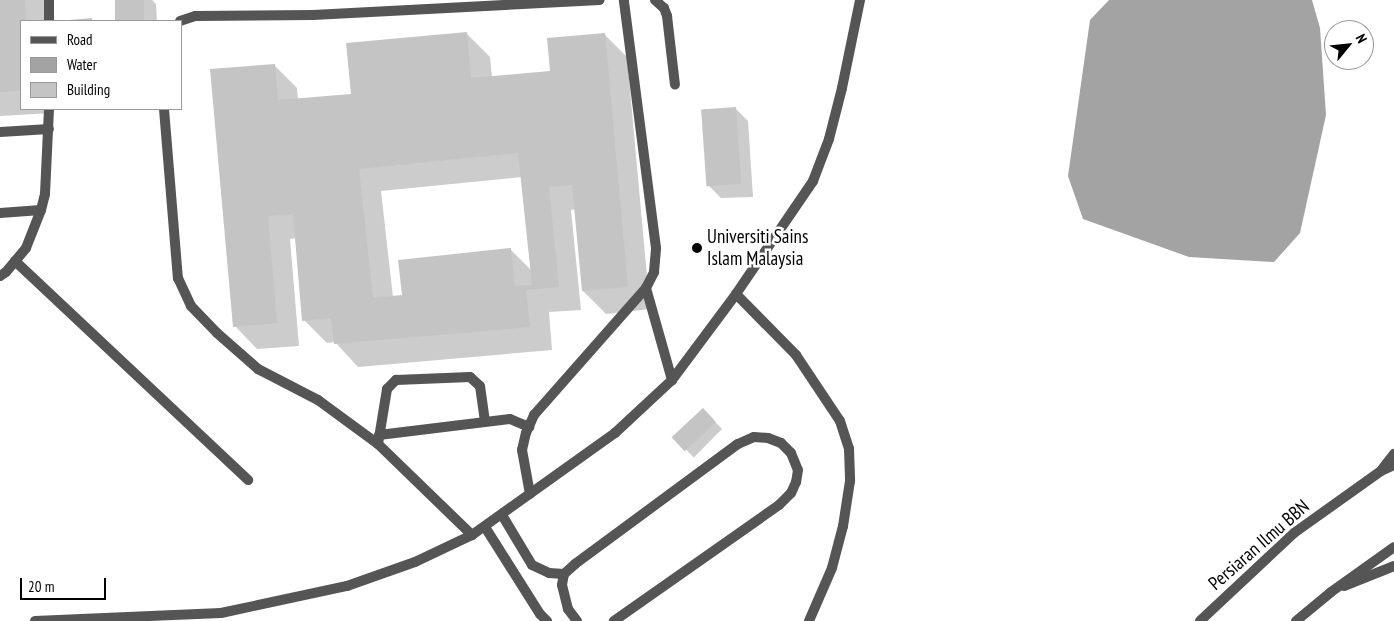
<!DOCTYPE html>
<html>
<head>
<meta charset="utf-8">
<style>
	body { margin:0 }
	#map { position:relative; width:1394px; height:621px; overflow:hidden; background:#fff; font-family:"PT Sans Narrow",sans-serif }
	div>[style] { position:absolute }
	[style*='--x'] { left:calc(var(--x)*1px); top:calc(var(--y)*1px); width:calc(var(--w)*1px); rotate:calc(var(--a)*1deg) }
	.water>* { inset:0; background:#a3a3a3 }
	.shadow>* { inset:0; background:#0003; transform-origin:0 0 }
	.building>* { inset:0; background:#c4c4c4; transform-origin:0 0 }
	.service>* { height:10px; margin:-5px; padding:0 5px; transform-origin:5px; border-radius:5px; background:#555 }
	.minor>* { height:10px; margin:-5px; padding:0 5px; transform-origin:5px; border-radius:5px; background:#555 }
	.tertiary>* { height:10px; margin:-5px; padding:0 5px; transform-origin:5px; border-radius:5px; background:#555 }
	.dots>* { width:14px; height:14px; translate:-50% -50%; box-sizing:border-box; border:2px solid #fff; border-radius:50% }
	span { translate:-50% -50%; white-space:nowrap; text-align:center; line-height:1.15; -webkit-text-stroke:5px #fff; paint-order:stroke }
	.poi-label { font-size:19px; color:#000 }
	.left { translate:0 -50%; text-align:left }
	.street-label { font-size:19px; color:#000 }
	.legend { position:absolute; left:20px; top:20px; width:162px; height:90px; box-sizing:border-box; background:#fff; border:1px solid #999; margin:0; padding:6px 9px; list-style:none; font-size:15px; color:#000 }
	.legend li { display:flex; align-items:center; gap:10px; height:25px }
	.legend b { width:25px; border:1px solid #999 }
	.north { position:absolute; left:1324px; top:20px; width:50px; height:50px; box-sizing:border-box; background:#fff; border:1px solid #999; border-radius:50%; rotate:62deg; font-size:14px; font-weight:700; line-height:20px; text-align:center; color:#000 }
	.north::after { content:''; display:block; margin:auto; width:18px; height:22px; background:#000; clip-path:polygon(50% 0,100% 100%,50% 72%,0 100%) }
	.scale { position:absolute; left:20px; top:578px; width:86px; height:22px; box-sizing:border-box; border:2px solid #000; border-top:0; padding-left:6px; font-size:15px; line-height:18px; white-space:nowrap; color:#000; -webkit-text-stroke:4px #fff; paint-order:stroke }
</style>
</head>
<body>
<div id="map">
	<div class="water">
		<div style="clip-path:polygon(1109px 0,1312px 0,1320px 28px,1326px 115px,1300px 233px,1274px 262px,1189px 257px,1083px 219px,1068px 176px,1090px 20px)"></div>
	</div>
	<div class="shadow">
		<div style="clip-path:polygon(0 0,46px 0,47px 21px,21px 21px,21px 109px,52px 109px,52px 113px,0 116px)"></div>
		<div style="clip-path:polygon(116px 0,152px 0,156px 4px,157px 21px,119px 21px)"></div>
		<div style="clip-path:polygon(evenodd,467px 34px,490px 57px,492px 77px,551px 72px,604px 34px,627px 57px,650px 309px,606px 314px,583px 291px,576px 209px,571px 210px,581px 310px,549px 312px,552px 350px,358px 367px,335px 342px,327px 343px,304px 320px,296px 238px,290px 239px,299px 346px,257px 349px,235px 326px,274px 65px,297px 88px,298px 100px,352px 95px,467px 34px,522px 177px,532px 271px,510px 249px,403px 296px,393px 297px,381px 191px,522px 177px)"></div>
		<div style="clip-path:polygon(735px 108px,748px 121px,753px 197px,721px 198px,708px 185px)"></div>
		<div style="left:703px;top:410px;width:27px;height:40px;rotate:45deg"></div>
	</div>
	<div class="building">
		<div style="clip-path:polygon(0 0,25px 0,26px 21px,21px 21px,21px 91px,0 92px)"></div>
		<div style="left:115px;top:0;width:29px;height:21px"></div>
		<div style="clip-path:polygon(92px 18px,92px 21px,69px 21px,69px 20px)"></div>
		<div style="clip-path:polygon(evenodd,467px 32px,471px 78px,550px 71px,547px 38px,605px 33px,628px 287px,582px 291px,572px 185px,549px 187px,559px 287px,526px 290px,530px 327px,334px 344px,331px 318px,302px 321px,293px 214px,268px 216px,277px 323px,233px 327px,210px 69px,275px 64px,278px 100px,351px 94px,346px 43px,467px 32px,518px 153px,532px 285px,515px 286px,511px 248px,398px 260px,402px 295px,373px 298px,359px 169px,518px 153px)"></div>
		<div style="left:736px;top:107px;width:77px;height:35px;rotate:86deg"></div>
		<div style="left:703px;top:408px;width:19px;height:43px;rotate:47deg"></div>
	</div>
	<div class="service">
		<div style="--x:49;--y:0;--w:21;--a:90"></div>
		<div style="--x:655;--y:0;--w:12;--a:42"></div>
		<div style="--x:664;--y:8;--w:9;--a:69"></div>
		<div style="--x:667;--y:16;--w:69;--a:83.4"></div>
		<div style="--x:180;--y:21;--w:16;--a:-18"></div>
		<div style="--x:195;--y:16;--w:118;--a:-0.5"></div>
		<div style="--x:313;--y:15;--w:287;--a:-3"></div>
		<div style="--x:164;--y:109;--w:170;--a:85.3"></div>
		<div style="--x:178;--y:278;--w:31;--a:65"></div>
		<div style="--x:191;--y:306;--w:37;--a:46"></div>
		<div style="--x:217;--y:333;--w:55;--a:41.3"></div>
		<div style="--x:258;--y:369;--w:68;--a:27.3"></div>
		<div style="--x:318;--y:400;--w:74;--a:36.3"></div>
		<div style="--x:378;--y:444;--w:131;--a:44.1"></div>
		<div style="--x:0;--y:132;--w:49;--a:-3.5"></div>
		<div style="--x:0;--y:213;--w:41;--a:-4.2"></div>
		<div style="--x:15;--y:261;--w:320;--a:43.2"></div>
		<div style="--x:0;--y:276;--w:7;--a:-34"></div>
		<div style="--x:6;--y:272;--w:31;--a:-50"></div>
		<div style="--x:26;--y:248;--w:41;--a:-68.5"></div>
		<div style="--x:41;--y:210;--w:16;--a:-76"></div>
		<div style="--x:45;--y:194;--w:85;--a:-87.3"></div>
		<div style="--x:646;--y:288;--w:96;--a:74.2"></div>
		<div style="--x:736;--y:294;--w:86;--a:45.5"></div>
		<div style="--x:796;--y:355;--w:79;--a:56.3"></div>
		<div style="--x:840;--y:421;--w:29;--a:72"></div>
		<div style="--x:849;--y:449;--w:32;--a:88"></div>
		<div style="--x:850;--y:481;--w:46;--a:98.8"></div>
		<div style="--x:843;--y:526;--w:43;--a:104.7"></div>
		<div style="--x:832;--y:568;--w:58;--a:113.5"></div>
		<div style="--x:379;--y:435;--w:132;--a:-7"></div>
		<div style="--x:510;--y:419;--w:21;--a:23"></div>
		<div style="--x:378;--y:444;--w:56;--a:-80.7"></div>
		<div style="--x:387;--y:389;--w:13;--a:-45"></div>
		<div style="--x:396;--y:380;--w:74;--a:-2.3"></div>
		<div style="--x:470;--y:377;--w:13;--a:42"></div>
		<div style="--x:480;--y:386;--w:36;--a:82"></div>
		<div style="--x:530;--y:494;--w:45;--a:-100.3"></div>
		<div style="--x:522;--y:450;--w:17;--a:-77"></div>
		<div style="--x:526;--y:433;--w:20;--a:-66"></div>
		<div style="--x:534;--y:415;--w:169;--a:-48.6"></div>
		<div style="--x:646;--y:288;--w:18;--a:-63"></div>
		<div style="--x:654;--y:272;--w:24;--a:-85"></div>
		<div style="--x:656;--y:248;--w:250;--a:-97.4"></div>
		<div style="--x:502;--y:515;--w:58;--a:59"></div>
		<div style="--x:532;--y:565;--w:19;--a:25"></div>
		<div style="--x:549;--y:573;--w:15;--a:4"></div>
		<div style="--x:485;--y:527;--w:103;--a:57.7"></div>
		<div style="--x:540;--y:614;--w:10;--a:45"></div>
		<div style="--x:1344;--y:586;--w:54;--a:-21.8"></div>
		<div style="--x:577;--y:621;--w:15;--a:-127"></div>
		<div style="--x:568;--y:609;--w:25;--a:-104"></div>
		<div style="--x:562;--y:585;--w:11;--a:-80"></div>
		<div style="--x:564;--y:574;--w:15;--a:-42"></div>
		<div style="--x:575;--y:564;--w:202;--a:-36.4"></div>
		<div style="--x:738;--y:444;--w:17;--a:-24"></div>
		<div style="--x:754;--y:437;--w:14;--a:4"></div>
		<div style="--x:768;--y:438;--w:14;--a:21"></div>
		<div style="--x:781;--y:443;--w:14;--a:45"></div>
		<div style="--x:791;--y:453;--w:18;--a:68"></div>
		<div style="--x:798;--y:470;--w:12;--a:99"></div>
		<div style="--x:796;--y:482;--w:12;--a:114"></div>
		<div style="--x:791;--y:493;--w:17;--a:135"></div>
		<div style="--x:779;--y:505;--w:202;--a:144.9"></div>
	</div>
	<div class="minor">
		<div style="--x:35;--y:621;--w:186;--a:-2.5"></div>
		<div style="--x:221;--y:613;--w:129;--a:-12.1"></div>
		<div style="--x:347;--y:586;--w:72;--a:-19.4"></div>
		<div style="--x:415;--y:562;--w:63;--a:-25.3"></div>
		<div style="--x:472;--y:535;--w:176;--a:-35.5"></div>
		<div style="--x:615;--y:433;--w:78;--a:-42.9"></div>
		<div style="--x:672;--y:380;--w:107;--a:-53.3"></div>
		<div style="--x:736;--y:294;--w:137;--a:-55.7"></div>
		<div style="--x:813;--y:181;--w:45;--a:-69.1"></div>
		<div style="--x:829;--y:139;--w:53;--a:-75.7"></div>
		<div style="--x:842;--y:88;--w:90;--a:-78.4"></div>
	</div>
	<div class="tertiary">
		<div style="--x:1383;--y:468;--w:18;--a:-52"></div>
		<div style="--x:1200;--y:621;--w:129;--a:-43.1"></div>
		<div style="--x:1294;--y:533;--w:107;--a:-35.5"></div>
		<div style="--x:1381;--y:471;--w:14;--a:-25"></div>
		<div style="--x:1296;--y:621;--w:45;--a:-39.6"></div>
		<div style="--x:1331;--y:592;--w:77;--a:-35.5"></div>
	</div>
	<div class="dots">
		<div style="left:697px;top:248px;background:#000"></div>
	</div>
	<div class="poi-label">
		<span class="left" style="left:707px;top:248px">Universiti Sains<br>Islam Malaysia</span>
	</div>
	<div class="street-label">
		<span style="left:1259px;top:545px;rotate:-41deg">Persiaran Ilmu BBN</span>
	</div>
	<ul class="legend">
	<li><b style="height:6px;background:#555"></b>Road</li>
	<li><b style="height:14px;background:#a3a3a3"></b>Water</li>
	<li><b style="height:14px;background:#c4c4c4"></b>Building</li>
	</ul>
	<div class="north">N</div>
	<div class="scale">20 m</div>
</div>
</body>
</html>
